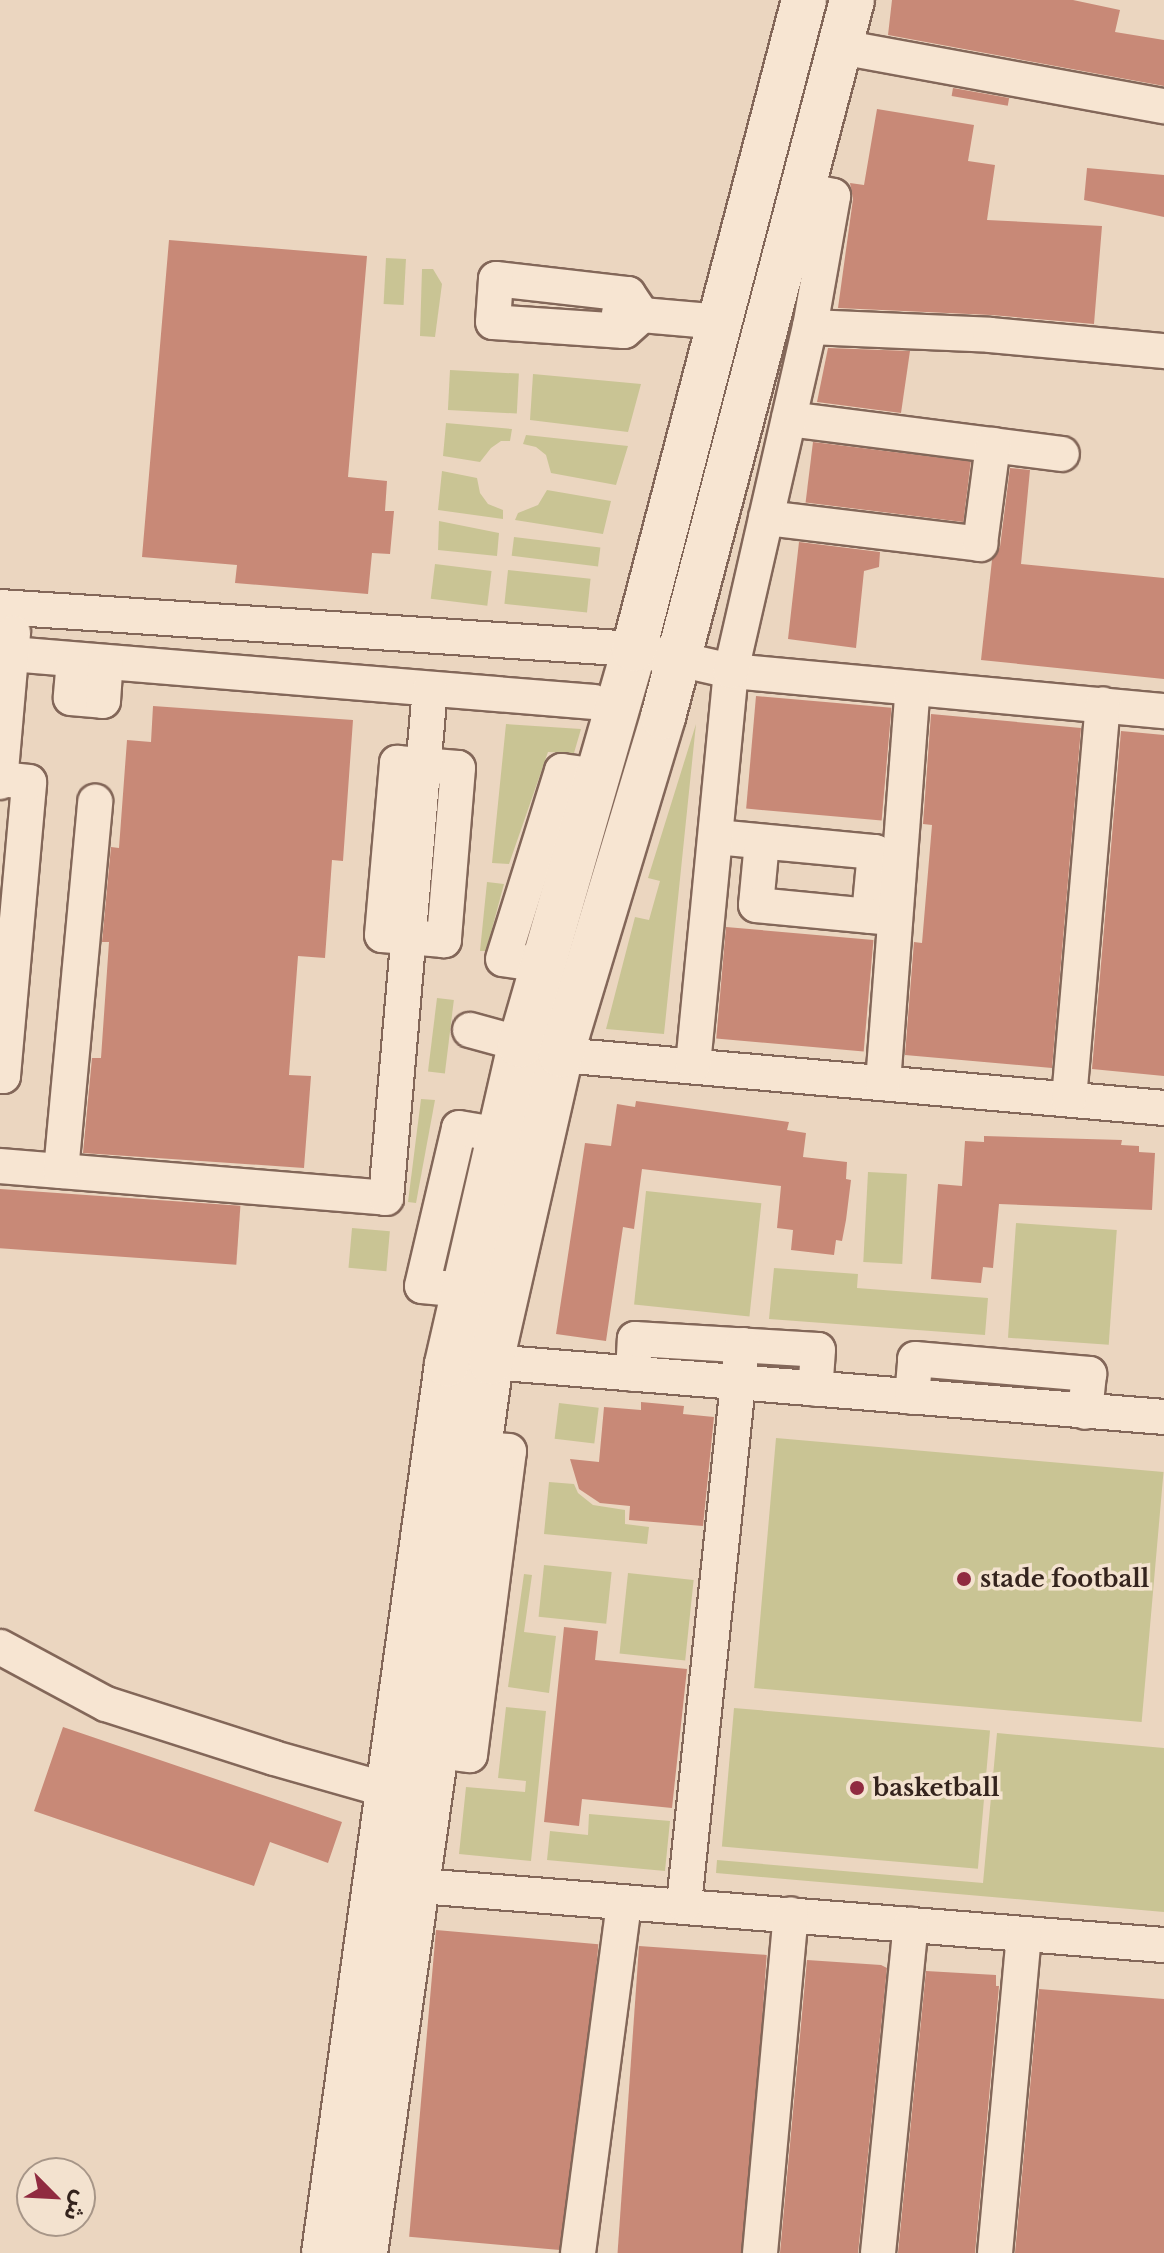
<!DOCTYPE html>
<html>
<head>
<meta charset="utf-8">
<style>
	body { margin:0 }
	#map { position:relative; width:1164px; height:2253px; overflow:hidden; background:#ebd6c0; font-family:"Libre Baskerville","Noto Sans Arabic",serif }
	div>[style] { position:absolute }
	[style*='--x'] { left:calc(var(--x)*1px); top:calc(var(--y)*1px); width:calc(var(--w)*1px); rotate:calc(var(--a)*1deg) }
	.green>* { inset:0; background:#c9c494; transform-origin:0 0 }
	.building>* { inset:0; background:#c88977; transform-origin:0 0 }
	.roads { filter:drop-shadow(2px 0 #836759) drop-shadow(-2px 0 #836759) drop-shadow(0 2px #836759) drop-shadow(0 -2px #836759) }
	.street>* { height:34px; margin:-17px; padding:0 17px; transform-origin:17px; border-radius:17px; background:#f7e5d2 }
	.secondary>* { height:44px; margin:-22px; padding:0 22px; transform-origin:22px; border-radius:22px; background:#f7e5d2 }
	.dots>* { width:22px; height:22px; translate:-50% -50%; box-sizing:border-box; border:4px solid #f3e2cf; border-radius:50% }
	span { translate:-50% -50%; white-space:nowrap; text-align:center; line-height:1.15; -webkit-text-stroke:7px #f3e2cf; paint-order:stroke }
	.poi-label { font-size:24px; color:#34231d; font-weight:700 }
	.left { translate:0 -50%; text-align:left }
	.north { position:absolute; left:16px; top:2157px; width:80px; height:80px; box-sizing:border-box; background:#f3e2cf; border:2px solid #a79688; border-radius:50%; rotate:114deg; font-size:22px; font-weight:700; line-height:32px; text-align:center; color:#34231d }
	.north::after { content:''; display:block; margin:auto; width:28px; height:36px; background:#902b40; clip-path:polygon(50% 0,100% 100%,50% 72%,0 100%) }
</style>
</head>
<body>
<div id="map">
	<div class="green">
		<div style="left:386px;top:258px;width:20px;height:46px;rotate:3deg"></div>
		<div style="clip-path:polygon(422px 269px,433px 269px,442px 284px,435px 337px,420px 336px)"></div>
		<div style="left:450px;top:370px;width:69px;height:40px;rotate:3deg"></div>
		<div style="clip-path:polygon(533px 374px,641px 384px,628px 432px,530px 420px)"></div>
		<div style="clip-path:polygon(446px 423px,512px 429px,510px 441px,501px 441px,491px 448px,480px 462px,443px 456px)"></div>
		<div style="clip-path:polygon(526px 435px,628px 446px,616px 485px,551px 473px,546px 455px,536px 447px,523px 444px)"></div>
		<div style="clip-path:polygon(442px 471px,477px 478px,480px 493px,488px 504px,503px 510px,503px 519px,438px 510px)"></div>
		<div style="clip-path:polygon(547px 490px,611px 501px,603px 534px,515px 520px,518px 513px,538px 505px)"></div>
		<div style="clip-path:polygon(439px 521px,499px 533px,497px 556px,438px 550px)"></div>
		<div style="left:514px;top:537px;width:87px;height:19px;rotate:7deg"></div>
		<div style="left:435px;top:564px;width:57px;height:35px;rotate:7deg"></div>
		<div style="left:508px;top:570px;width:83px;height:34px;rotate:6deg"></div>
		<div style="clip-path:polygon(506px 724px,581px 729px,574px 753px,548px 752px,509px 864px,492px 863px)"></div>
		<div style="clip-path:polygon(696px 724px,664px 1034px,606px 1029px,635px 917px,649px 920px,660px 881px,648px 878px)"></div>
		<div style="clip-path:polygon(487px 882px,504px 884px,486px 951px,480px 951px)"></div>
		<div style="left:437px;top:998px;width:17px;height:74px;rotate:7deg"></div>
		<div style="clip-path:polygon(421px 1099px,435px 1100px,416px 1203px,408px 1202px)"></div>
		<div style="left:868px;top:1172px;width:39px;height:90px;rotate:3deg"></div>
		<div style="left:646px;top:1191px;width:116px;height:114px;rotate:6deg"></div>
		<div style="left:1016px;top:1223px;width:101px;height:115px;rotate:4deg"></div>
		<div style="left:352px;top:1228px;width:38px;height:40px;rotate:5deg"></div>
		<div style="clip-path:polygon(774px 1268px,858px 1274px,857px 1288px,988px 1298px,985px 1335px,769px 1319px)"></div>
		<div style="left:559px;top:1403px;width:40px;height:36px;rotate:7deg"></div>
		<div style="left:776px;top:1438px;width:389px;height:251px;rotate:5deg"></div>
		<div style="clip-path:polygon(549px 1482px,574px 1484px,578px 1493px,593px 1505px,625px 1510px,625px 1524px,649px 1527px,647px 1544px,544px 1534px)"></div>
		<div style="left:544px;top:1565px;width:68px;height:52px;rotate:6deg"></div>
		<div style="left:628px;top:1573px;width:66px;height:81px;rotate:6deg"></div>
		<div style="clip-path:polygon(524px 1574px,532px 1575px,524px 1632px,556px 1636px,549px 1693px,508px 1687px)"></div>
		<div style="clip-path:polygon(506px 1707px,546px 1711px,531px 1861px,459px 1854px,466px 1787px,525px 1792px,526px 1781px,498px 1778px)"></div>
		<div style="left:734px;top:1708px;width:257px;height:139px;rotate:5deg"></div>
		<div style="clip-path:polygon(997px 1733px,1164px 1748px,1164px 1912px,716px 1873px,717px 1860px,983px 1883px)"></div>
		<div style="clip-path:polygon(589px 1814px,670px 1821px,665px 1871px,547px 1860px,550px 1831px,588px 1835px)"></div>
	</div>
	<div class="building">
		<div style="clip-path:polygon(892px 0,1073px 0,1120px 10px,1115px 32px,1164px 40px,1164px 86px,888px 35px)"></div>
		<div style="left:953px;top:88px;width:57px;height:8px;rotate:10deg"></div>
		<div style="clip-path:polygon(877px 109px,974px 125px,968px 161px,995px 165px,987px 220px,1102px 226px,1094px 324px,991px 315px,838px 308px,853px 199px,850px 183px,864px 185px)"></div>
		<div style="clip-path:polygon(1087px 168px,1164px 175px,1164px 217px,1084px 200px)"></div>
		<div style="clip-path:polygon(169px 240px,367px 256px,348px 477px,387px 481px,385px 511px,394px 511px,390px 554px,372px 553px,368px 594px,235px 583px,237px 565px,142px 557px)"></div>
		<div style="clip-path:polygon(828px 348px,910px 351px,901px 413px,817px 402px)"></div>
		<div style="left:813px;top:442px;width:159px;height:61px;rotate:7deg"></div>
		<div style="clip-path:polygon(1010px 468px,1030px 470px,1021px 564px,1164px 578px,1164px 679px,981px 660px,992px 560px,1000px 547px)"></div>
		<div style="clip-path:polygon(799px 542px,880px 552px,879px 567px,864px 571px,856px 648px,788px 639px)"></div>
		<div style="left:756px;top:696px;width:136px;height:113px;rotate:5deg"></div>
		<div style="clip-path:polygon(153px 706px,353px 720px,343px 861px,332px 860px,325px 958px,298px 956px,289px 1075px,311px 1076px,304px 1168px,83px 1153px,92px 1058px,101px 1058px,109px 942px,102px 942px,111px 847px,119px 848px,127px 740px,151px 742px)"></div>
		<div style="clip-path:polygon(931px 714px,1081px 728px,1052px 1068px,905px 1055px,914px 942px,922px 943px,932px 825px,923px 824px)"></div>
		<div style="clip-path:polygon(1121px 731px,1164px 735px,1164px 1076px,1092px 1069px)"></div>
		<div style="left:726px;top:927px;width:148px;height:112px;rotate:5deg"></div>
		<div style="clip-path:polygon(636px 1101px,789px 1122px,787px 1130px,806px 1133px,803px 1157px,847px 1162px,846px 1179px,851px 1180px,846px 1220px,842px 1241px,836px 1240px,834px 1255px,791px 1250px,793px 1230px,777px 1228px,781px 1186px,642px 1169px,634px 1229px,623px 1227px,606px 1341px,556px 1334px,585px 1143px,611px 1146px,617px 1104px,635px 1107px)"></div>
		<div style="clip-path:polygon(984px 1136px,1122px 1140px,1121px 1145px,1139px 1146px,1139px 1152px,1155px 1153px,1152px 1210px,999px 1204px,993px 1268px,983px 1267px,981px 1283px,931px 1279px,938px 1184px,962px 1186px,965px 1141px,984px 1142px)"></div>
		<div style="left:0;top:1189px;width:241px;height:59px;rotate:4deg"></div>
		<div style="clip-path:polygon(641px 1402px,684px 1406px,683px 1414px,714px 1417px,703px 1526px,629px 1520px,630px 1506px,600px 1503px,579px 1489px,570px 1459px,599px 1462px,604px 1407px,641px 1410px)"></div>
		<div style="clip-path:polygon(564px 1627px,598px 1631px,595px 1660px,687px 1669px,672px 1808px,582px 1799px,579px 1826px,544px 1822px)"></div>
		<div style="clip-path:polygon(63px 1727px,342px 1822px,328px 1863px,270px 1842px,254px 1886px,34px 1811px)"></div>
		<div style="left:436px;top:1930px;width:163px;height:308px;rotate:5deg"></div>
		<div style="left:639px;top:1946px;width:128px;height:310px;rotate:4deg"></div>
		<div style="clip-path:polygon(807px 1960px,881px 1965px,887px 1968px,858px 2253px,780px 2253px)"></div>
		<div style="clip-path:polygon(926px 1971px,996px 1975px,996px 1986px,999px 1986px,975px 2253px,898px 2253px)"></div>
		<div style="clip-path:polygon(1039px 1989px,1164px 1999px,1164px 2253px,1015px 2253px)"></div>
	</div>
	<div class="roads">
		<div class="street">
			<div style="--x:841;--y:47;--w:328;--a:10.4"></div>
			<div style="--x:496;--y:279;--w:133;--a:6.5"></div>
			<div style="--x:628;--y:294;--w:25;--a:56"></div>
			<div style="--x:642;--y:315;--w:24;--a:138"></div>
			<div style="--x:624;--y:331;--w:131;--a:-176.1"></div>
			<div style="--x:493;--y:322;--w:43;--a:-86"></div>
			<div style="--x:619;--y:313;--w:103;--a:5"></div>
			<div style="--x:810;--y:327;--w:180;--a:2.5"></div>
			<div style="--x:990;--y:335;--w:175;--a:5.3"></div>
			<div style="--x:789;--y:419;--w:275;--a:7.3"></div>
			<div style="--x:766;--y:518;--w:216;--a:6.9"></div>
			<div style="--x:980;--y:544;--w:100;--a:-82.5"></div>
			<div style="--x:0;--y:607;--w:635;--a:3.79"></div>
			<div style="--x:634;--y:649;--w:99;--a:12.8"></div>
			<div style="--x:731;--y:671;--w:435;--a:5.3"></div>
			<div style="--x:11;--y:654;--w:585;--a:4.71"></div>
			<div style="--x:74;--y:660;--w:38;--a:95"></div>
			<div style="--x:71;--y:698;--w:32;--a:5"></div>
			<div style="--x:103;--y:701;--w:39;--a:-86"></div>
			<div style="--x:397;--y:763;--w:61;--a:4.7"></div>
			<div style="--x:458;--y:768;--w:173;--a:94.7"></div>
			<div style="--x:444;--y:940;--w:62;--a:-175.4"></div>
			<div style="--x:382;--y:935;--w:173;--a:-85"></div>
			<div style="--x:0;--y:782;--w:150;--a:-85"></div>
			<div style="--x:716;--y:837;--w:160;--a:5.4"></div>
			<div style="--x:875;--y:852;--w:64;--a:95.4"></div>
			<div style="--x:762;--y:842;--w:63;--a:95.4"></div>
			<div style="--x:756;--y:905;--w:137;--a:5.5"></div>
			<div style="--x:543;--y:965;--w:40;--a:-171.5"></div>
			<div style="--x:503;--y:959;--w:197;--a:-72.6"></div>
			<div style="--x:562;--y:771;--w:35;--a:8"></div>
			<div style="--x:470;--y:1030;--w:94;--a:15.4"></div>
			<div style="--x:561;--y:1055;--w:605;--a:5.02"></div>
			<div style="--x:693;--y:1065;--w:396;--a:-84.5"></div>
			<div style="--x:731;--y:671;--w:353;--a:-77.1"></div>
			<div style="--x:810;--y:327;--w:133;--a:-80"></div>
			<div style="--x:833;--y:196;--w:30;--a:-168"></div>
			<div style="--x:0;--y:1076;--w:3;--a:0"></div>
			<div style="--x:3;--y:1076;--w:295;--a:-84.9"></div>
			<div style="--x:29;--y:782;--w:29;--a:-174"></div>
			<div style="--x:883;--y:1083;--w:396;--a:-85.7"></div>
			<div style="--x:1069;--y:1099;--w:396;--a:-85.1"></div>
			<div style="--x:0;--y:1166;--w:387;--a:4.7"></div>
			<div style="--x:386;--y:1198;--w:511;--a:-85.06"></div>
			<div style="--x:61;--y:1171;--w:371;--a:-84.7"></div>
			<div style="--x:464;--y:1290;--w:42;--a:-174.6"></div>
			<div style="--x:422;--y:1286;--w:162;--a:-76.8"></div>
			<div style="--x:459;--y:1128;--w:42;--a:9.7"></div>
			<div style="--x:467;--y:1363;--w:24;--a:-2"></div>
			<div style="--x:491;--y:1362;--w:675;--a:4.67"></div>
			<div style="--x:633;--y:1374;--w:35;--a:-87"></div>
			<div style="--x:635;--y:1339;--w:183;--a:3.4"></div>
			<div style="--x:818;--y:1350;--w:39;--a:94"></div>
			<div style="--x:912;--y:1397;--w:38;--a:-85"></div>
			<div style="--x:915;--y:1359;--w:175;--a:4.9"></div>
			<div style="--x:1089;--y:1374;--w:38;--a:96"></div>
			<div style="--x:0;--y:1647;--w:120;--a:28.3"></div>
			<div style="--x:106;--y:1704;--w:176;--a:17.8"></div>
			<div style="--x:274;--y:1758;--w:117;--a:15.8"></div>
			<div style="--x:436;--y:1751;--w:34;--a:7"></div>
			<div style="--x:470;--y:1755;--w:306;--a:-82.7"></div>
			<div style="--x:509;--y:1451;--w:31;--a:-176"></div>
			<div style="--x:395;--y:1884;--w:771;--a:4.54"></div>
			<div style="--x:684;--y:1904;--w:562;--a:-84.08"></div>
			<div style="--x:578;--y:2253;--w:353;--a:-82.5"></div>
			<div style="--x:760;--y:2253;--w:340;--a:-84.8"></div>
			<div style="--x:878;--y:2253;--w:330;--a:-84.3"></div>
			<div style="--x:995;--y:2253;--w:320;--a:-84.8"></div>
		</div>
		<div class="secondary">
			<div style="--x:324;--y:2253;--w:897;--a:-82.12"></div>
			<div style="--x:447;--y:1364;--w:327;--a:-77.1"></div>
			<div style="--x:520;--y:1045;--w:412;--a:-73.9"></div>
			<div style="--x:634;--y:649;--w:671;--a:-75.32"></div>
			<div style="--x:365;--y:2253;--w:900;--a:-81.95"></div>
			<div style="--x:491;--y:1362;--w:315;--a:-77.2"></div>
			<div style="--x:561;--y:1055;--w:353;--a:-73.2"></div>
			<div style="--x:663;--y:717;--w:741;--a:-75.23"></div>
		</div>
	</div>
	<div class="dots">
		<div style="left:964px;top:1579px;background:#902b40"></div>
		<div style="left:857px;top:1788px;background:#902b40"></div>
	</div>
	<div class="poi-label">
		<span class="left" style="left:980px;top:1579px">stade football</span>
		<span class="left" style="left:873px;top:1788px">basketball</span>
	</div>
	<div class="north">ش</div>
</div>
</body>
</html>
